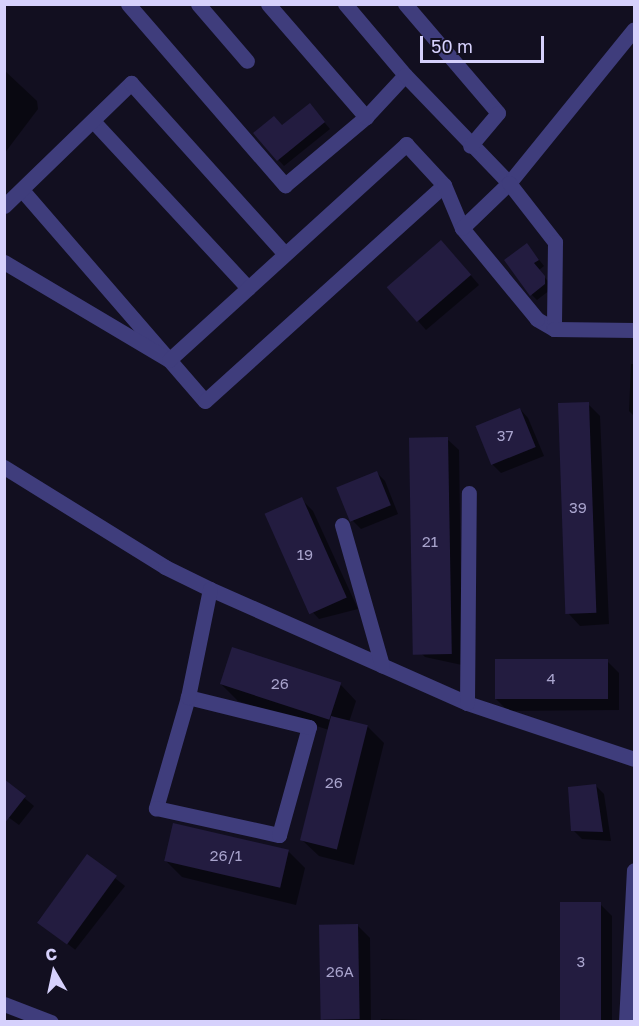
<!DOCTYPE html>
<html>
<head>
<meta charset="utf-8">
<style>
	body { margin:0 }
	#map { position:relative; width:639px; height:1026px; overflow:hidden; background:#120f20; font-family:"Golos Text",sans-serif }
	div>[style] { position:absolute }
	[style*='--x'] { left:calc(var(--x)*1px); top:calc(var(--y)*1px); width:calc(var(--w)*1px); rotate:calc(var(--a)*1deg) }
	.shadow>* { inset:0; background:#0007; transform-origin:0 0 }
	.building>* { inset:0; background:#231c40; transform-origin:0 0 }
	.minor>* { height:15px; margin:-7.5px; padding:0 7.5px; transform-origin:7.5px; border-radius:7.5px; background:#3f3d7c }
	span { translate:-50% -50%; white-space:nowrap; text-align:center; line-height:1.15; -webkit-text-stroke:6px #120f20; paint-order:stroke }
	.number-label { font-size:15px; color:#a9a4cd }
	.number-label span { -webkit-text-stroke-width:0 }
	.frame { position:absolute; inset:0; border:6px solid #d6d1fc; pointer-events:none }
	.north { position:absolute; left:24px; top:942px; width:60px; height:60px; -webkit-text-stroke:4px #120f20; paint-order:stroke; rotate:351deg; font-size:16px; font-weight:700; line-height:24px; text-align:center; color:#d6d1fc }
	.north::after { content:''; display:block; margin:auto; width:21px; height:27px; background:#d6d1fc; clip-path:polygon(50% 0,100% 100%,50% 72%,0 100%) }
	.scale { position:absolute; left:420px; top:36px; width:124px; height:27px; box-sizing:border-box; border:3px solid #d6d1fc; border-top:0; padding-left:8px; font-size:18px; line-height:21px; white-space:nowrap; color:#d6d1fc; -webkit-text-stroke:4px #120f20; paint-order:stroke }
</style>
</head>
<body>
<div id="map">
	<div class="shadow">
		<div style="clip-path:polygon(4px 70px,37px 101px,38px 109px,4px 154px)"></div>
		<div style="clip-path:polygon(315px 111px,330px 129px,284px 166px,255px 134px,282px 127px)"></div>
		<div style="clip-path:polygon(450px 251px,479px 285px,426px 330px,388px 287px)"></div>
		<div style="clip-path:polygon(532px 251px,544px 266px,539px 270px,550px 284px,550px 290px,537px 300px,532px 295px)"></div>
		<div style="clip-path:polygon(631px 364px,634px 364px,634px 469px,633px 415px,629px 411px)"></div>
		<div style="clip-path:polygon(588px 404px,600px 416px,609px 624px,580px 626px,569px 614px)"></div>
		<div style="clip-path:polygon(520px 409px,528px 418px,544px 456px,501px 473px,492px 464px)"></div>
		<div style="clip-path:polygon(447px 439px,459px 450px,462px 665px,425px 657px,413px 645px)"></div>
		<div style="clip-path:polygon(376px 472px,385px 481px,398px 514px,361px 529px,352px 520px)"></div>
		<div style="clip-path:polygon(301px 499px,313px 511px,358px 609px,319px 619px,308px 607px)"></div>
		<div style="clip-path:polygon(607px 661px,619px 673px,619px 710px,508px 711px,496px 699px)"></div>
		<div style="clip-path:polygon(221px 684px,340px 684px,356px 701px,349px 722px,367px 726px,384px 743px,354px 865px,319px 856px,302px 840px,329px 730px,238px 701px)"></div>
		<div style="clip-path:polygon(4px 781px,34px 806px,19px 825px,4px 814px)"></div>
		<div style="clip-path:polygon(595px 785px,604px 794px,611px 841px,582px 839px,573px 830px)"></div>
		<div style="clip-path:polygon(288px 851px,305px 868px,296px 905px,182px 877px,166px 861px)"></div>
		<div style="left:88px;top:857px;width:47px;height:81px;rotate:38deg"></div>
		<div style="clip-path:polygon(600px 904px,612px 916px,612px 1022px,562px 1022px)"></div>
		<div style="clip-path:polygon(358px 926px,370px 938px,371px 1022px,325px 1022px,323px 1019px)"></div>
		<div style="clip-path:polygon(381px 1019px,506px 1022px,380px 1022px)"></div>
	</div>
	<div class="building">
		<div style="clip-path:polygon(310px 103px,325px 122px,277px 161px,253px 133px,274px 116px,282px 125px)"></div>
		<div style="left:441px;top:240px;width:46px;height:72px;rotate:49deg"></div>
		<div style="clip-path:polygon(527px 243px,539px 260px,534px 263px,545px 276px,545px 284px,530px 296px,504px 260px)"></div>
		<div style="left:589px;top:402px;width:211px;height:31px;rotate:88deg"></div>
		<div style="left:520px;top:408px;width:42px;height:48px;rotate:68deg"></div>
		<div style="left:448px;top:437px;width:217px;height:39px;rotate:89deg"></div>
		<div style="left:377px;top:471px;width:37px;height:44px;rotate:68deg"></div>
		<div style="left:302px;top:497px;width:110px;height:41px;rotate:66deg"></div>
		<div style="left:232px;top:647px;width:115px;height:39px;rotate:18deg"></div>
		<div style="left:608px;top:659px;width:40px;height:113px;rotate:90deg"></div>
		<div style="left:331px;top:716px;width:38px;height:128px;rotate:14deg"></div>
		<div style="clip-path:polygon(4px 779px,26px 796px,4px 824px)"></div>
		<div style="clip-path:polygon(596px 784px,603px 832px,571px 831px,568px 787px)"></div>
		<div style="left:173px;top:823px;width:119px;height:39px;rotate:13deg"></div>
		<div style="left:87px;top:854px;width:37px;height:85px;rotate:36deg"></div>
		<div style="left:601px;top:902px;width:120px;height:41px;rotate:90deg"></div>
		<div style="left:358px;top:924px;width:95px;height:39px;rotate:89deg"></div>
	</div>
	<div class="minor">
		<div style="--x:128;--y:4;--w:240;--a:49.1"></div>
		<div style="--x:285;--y:185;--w:106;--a:-40"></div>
		<div style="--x:366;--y:117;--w:57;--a:-47.1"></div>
		<div style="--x:198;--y:4;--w:75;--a:49.3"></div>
		<div style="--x:268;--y:4;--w:150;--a:49.1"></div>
		<div style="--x:345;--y:4;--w:93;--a:49.8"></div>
		<div style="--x:405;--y:75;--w:150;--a:46.1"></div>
		<div style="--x:509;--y:183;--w:198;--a:-50.9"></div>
		<div style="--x:405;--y:4;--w:143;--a:49.5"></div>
		<div style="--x:498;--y:113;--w:43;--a:130.3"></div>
		<div style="--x:93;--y:121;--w:228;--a:47.1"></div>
		<div style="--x:22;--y:190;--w:279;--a:49.1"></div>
		<div style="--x:205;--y:401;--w:322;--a:-42.1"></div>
		<div style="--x:4;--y:206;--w:177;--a:-44.1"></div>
		<div style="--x:131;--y:83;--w:230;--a:48"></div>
		<div style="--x:4;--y:262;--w:192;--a:30.7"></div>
		<div style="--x:169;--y:360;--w:321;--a:-42.3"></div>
		<div style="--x:406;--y:144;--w:56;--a:47.2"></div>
		<div style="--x:444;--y:185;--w:47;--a:67.3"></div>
		<div style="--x:554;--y:329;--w:20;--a:-150"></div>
		<div style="--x:537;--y:319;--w:118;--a:-129.5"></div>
		<div style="--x:462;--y:228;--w:65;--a:-43.8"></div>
		<div style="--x:509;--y:183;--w:75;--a:52.1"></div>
		<div style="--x:555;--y:242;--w:87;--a:90.7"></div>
		<div style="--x:554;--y:329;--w:80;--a:0.7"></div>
		<div style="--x:4;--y:467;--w:190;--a:31.8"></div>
		<div style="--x:165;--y:567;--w:50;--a:26.1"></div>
		<div style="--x:210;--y:589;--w:281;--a:23.9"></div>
		<div style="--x:467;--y:703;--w:176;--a:18.5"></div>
		<div style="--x:342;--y:525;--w:146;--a:74.1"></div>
		<div style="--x:188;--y:697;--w:116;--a:106.1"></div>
		<div style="--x:156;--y:808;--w:126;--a:12.4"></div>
		<div style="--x:279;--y:835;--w:112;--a:-74.5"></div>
		<div style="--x:309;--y:727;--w:125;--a:-166.1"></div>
		<div style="--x:188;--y:697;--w:110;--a:-78.5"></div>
		<div style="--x:467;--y:703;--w:210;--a:-89.5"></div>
		<div style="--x:4;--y:1004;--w:50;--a:21"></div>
		<div style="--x:626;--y:1022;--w:152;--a:-87"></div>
	</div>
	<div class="number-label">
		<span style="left:505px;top:436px">37</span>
		<span style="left:578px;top:508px">39</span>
		<span style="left:430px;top:542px">21</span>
		<span style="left:305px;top:555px">19</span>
		<span style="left:551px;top:679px">4</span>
		<span style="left:280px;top:684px">26</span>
		<span style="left:334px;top:783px">26</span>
		<span style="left:226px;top:856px">26/1</span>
		<span style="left:581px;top:962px">3</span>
		<span style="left:340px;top:972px">26А</span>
	</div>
	<div class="frame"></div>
	<div class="north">С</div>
	<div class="scale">50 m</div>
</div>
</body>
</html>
